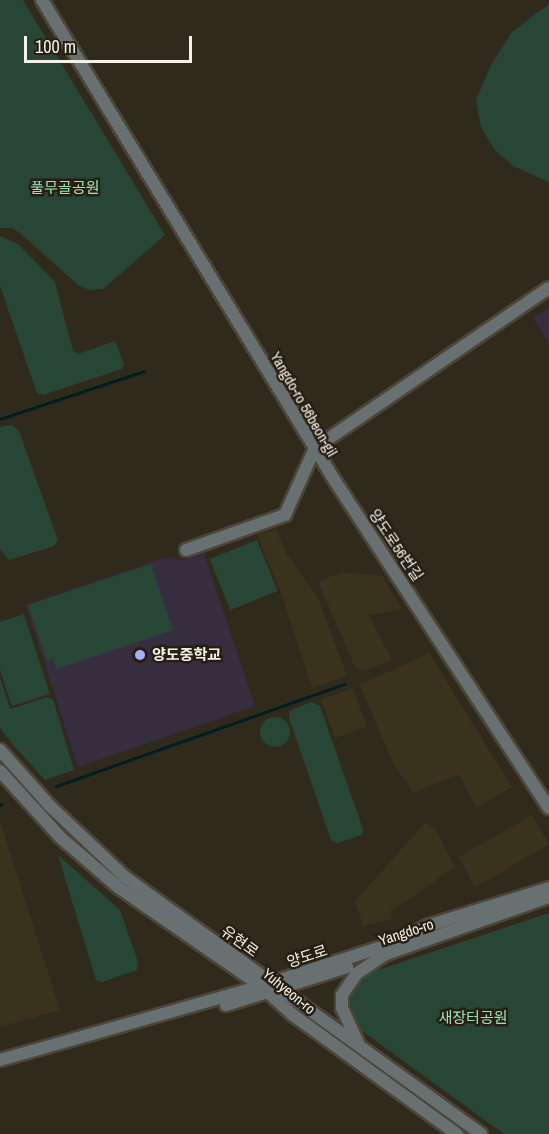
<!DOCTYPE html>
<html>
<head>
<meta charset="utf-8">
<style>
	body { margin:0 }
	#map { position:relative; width:549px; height:1134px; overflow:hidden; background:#302a1d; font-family:"Archivo Narrow","Noto Sans KR",sans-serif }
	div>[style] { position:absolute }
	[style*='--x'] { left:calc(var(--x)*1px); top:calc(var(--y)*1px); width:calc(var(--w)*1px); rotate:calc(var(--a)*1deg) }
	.built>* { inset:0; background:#3b321e; transform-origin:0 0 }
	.education>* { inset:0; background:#362e3e }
	.green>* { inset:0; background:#274635; transform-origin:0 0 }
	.round { border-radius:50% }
	.stream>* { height:3px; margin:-1.5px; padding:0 1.5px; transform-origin:1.5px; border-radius:1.5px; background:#021e20 }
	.roads { filter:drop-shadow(2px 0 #4b4639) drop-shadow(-2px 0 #4b4639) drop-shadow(0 2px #4b4639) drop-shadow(0 -2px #4b4639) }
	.minor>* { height:12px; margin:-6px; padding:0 6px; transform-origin:6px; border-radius:6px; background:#687071 }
	.dots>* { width:16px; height:16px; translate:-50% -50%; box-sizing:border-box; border:3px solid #262014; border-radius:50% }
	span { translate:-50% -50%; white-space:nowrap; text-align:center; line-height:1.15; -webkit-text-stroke:5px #262014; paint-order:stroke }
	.park-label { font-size:15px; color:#9ee1bb }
	.street-label { font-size:15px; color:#f4efe7 }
	.poi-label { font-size:15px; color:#f4efe7; font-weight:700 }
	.left { translate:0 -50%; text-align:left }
	.scale { position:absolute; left:24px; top:36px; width:168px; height:27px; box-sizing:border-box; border:3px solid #f4efe7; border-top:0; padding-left:8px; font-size:18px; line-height:21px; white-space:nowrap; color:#f4efe7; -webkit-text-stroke:4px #262014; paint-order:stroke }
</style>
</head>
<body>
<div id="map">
	<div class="built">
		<div style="clip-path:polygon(276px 529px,286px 553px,318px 598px,347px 676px,312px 688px,280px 590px,257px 535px)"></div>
		<div style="clip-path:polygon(342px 572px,382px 576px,402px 609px,369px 615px,392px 660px,363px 671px,355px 667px,318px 582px)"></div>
		<div style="clip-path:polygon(429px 653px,512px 787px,477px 808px,458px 774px,414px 793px,393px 763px,360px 685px)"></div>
		<div style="left:353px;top:688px;width:41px;height:34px;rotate:70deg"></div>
		<div style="left:532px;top:815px;width:34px;height:85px;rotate:60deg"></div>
		<div style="clip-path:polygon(0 821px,60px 1010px,0 1027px)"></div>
		<div style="clip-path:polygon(426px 822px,435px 829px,455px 867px,390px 912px,392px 919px,363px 926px,355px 901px)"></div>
	</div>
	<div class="education">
		<div style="clip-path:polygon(549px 308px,549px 343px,533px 318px)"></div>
		<div style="clip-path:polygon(204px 553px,255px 706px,78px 767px,26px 605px,155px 561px,172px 557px,184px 560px)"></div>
	</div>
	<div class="green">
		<div style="clip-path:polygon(0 0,23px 0,165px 235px,103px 289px,89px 290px,78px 285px,20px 233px,12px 228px,0 228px)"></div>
		<div style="clip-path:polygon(549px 4px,549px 182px,513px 166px,494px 149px,481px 127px,476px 100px,491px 65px,512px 32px)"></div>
		<div style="clip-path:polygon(0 236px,18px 244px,55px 282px,73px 351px,78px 354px,115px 341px,124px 364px,122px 369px,43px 395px,37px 393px,0 286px)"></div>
		<div style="clip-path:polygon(12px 425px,19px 431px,58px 540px,54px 546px,9px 560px,0 549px,0 427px)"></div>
		<div style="left:257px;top:540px;width:55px;height:51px;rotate:68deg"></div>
		<div style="clip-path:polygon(151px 564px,173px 630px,56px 669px,53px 659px,47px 661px,28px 605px)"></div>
		<div style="clip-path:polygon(24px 614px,50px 694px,12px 706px,0 670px,0 622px)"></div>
		<div style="clip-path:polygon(0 677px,10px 709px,47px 697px,53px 699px,74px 770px,45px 780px,14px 746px,0 728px)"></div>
		<div style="clip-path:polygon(311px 702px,320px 706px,363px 829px,362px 835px,337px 843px,331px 840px,289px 718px,289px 711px)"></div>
		<div class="round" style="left:260px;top:717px;width:30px;height:30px"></div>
		<div style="clip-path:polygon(58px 855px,120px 910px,138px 962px,137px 970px,102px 982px,96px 980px)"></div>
		<div style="clip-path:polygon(549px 913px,549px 1134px,504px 1134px,362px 1031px,349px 1012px,349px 993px,358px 979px,372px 972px)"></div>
	</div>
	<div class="stream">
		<div style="--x:0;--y:419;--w:152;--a:-18.4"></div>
		<div style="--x:56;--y:786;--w:306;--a:-19.5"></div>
		<div style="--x:0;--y:805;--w:2;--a:-27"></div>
	</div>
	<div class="roads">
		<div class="minor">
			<div style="--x:42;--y:0;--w:563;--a:58.65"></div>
			<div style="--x:335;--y:481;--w:391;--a:56.8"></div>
			<div style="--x:315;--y:448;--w:283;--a:-34.4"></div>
			<div style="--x:186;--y:550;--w:105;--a:-19.5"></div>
			<div style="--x:285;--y:515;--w:73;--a:-65.9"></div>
			<div style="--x:0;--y:750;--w:75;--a:48.2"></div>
			<div style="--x:50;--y:806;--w:103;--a:43.4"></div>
			<div style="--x:125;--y:877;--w:439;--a:35.8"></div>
			<div style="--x:0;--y:771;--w:89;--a:47.7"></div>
			<div style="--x:60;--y:837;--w:77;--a:40.8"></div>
			<div style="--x:118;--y:887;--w:174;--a:34.7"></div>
			<div style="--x:261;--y:986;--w:43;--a:42.2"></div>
			<div style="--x:293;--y:1015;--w:203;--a:36"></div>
			<div style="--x:386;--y:954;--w:173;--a:-19.3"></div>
			<div style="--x:226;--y:1005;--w:127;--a:-17.4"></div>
			<div style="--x:359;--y:1045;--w:41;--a:-114.7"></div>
			<div style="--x:342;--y:1008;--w:13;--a:-90"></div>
			<div style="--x:342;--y:995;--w:25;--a:-56"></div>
			<div style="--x:356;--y:974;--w:37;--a:-34"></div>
			<div style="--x:0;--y:1060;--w:271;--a:-15.8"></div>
			<div style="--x:261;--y:986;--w:143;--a:-17.9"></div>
			<div style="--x:397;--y:942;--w:34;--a:-28"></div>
			<div style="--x:427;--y:926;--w:128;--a:-17.3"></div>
		</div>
	</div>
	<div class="dots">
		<div style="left:140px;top:655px;background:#a1b3fd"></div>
	</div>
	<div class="park-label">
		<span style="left:65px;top:188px">풀무골공원</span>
		<span style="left:473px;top:1018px">새장터공원</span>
	</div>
	<div class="street-label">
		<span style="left:304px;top:404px;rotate:60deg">Yangdo-ro 56beon-gil</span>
		<span style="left:396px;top:545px;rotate:56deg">양도로56번길</span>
		<span style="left:406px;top:932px;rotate:-18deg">Yangdo-ro</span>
		<span style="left:240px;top:941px;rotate:36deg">유현로</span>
		<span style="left:307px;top:956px;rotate:-18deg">양도로</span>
		<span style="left:289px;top:991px;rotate:39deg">Yuhyeon-ro</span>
	</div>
	<div class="poi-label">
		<span class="left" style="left:152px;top:655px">양도중학교</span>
	</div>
	<div class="scale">100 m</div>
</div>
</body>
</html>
